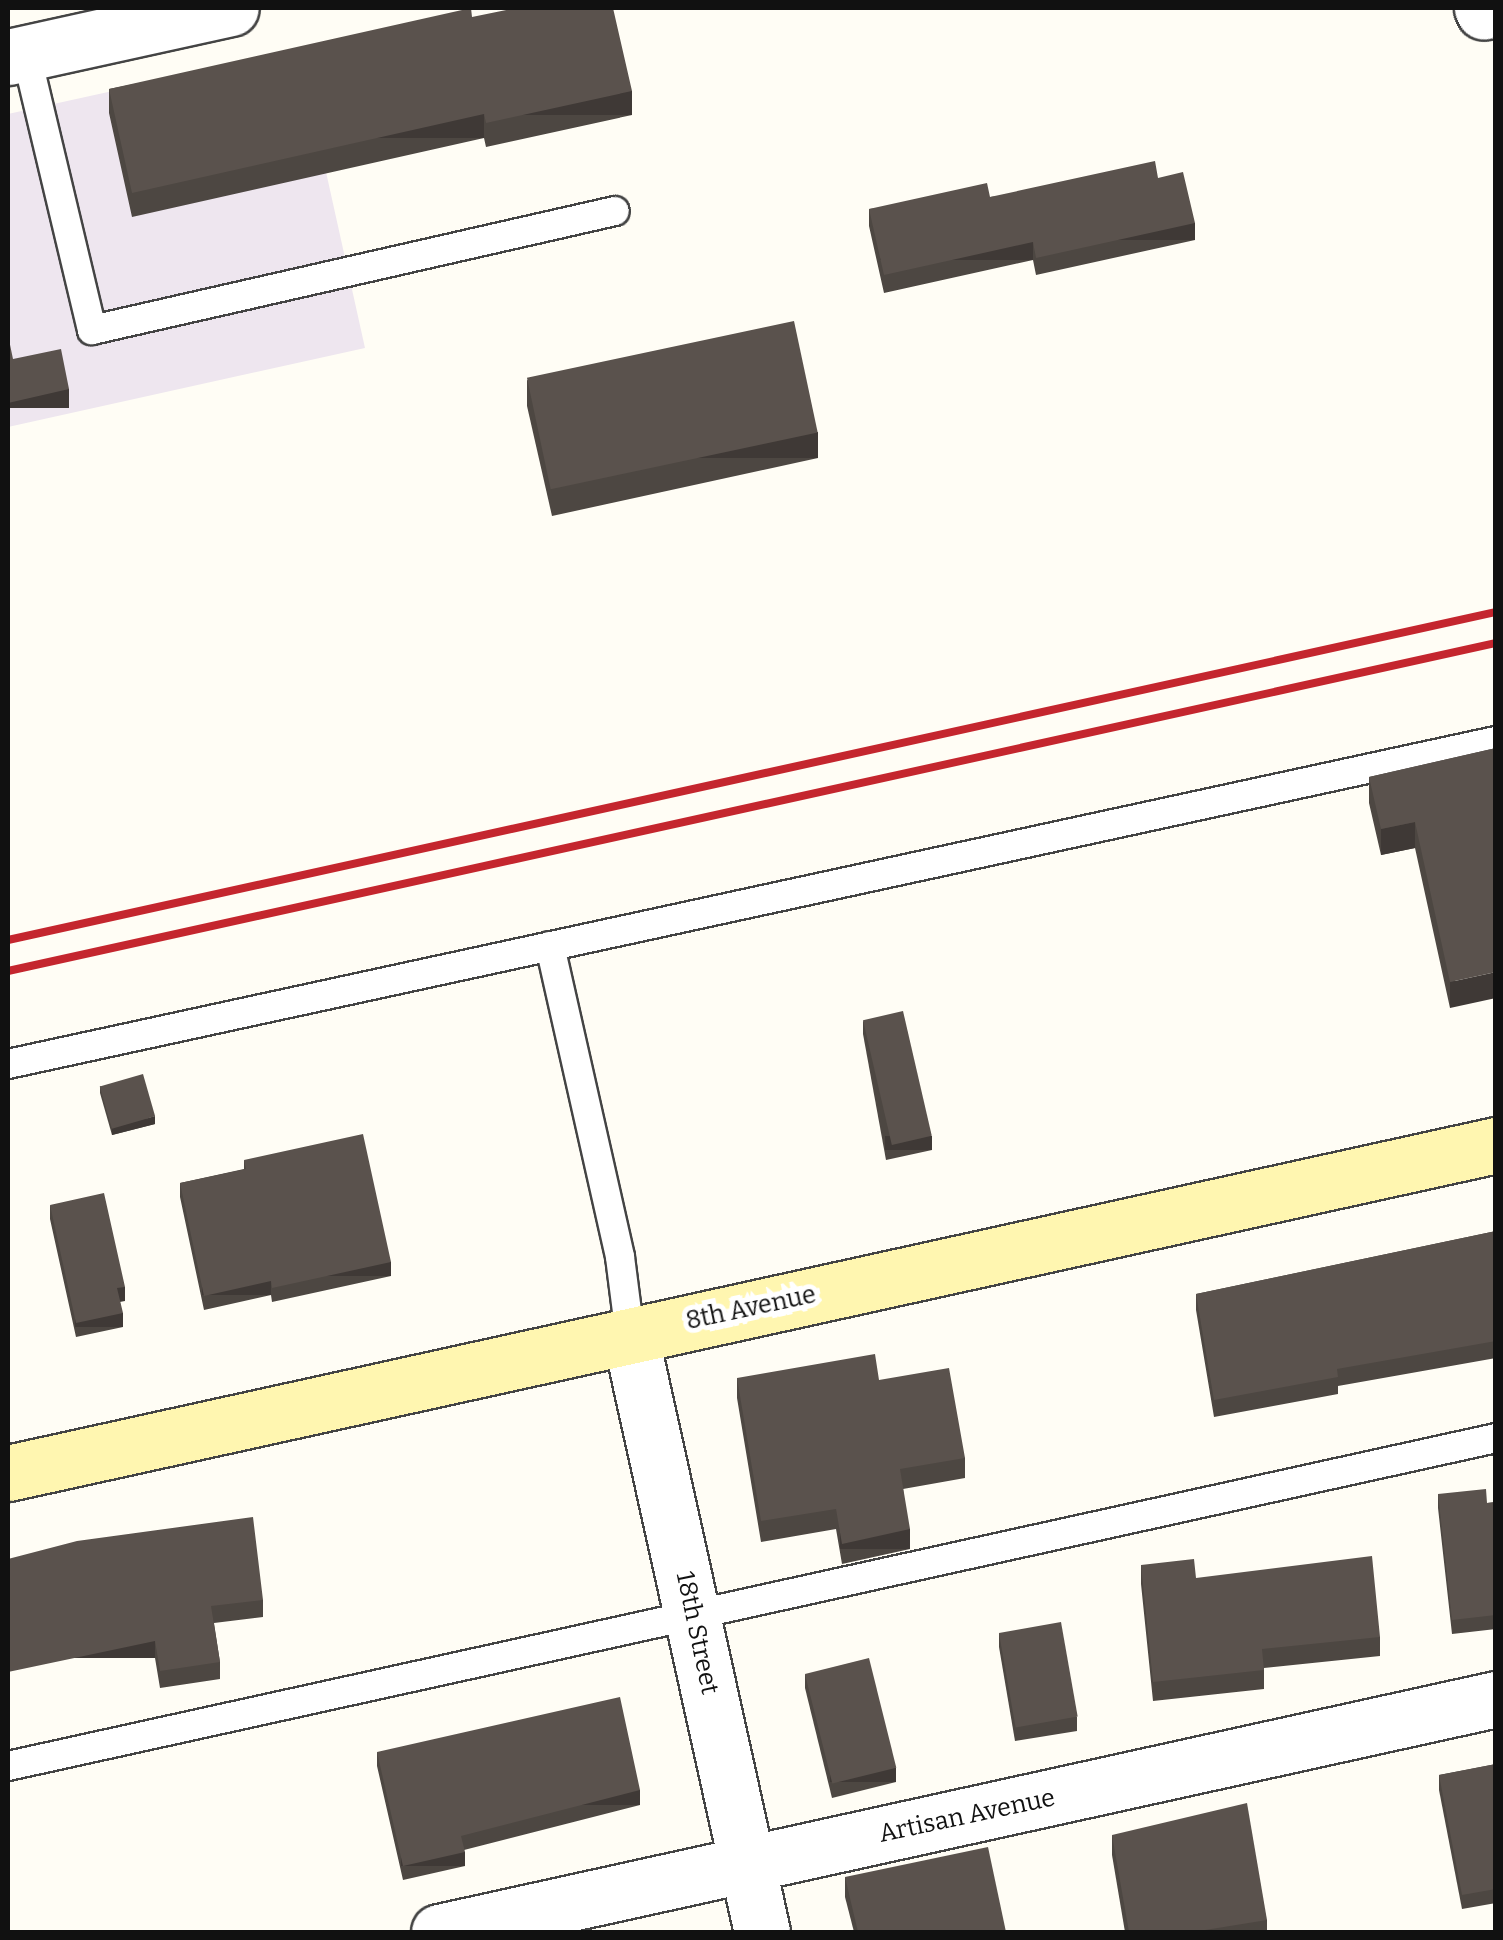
<!DOCTYPE html>
<html>
<head>
<meta charset="utf-8">
<style>
	body { margin:0 }
	#map { position:relative; width:1503px; height:1940px; overflow:hidden; background:#fffdf5; font-family:Bitter,serif }
	div>[style] { position:absolute }
	[style*='--x'] { left:calc(var(--x)*1px); top:calc(var(--y)*1px); width:calc(var(--w)*1px); rotate:calc(var(--a)*1deg) }
	.industrial>* { inset:0; background:#eee6ef }
	.roads { filter:drop-shadow(2px 0 #444) drop-shadow(-2px 0 #444) drop-shadow(0 2px #444) drop-shadow(0 -2px #444) }
	.service>* { height:28px; margin:-14px; padding:0 14px; transform-origin:14px; border-radius:14px; background:#fff }
	.minor>* { height:55px; margin:-27.5px; padding:0 27.5px; transform-origin:27.5px; border-radius:27.5px; background:#fff }
	.tertiary>* { height:55px; margin:-27.5px; padding:0 27.5px; transform-origin:27.5px; border-radius:27.5px; background:#fff }
	.secondary>* { height:55px; margin:-27.5px; padding:0 27.5px; transform-origin:27.5px; border-radius:27.5px; background:#fff6b0 }
	.rail>* { height:8px; margin:-4px; padding:0 4px; transform-origin:4px; border-radius:4px; background:#c4262e }
	.wall>* { inset:0; background:#4d4742 }
	.shaded-wall>* { inset:0; background:#3f3936; transform-origin:0 0 }
	.building>* { inset:0; background:#5a524d; transform-origin:0 0 }
	span { translate:-50% -50%; white-space:nowrap; text-align:center; line-height:1.15; -webkit-text-stroke:10px #fff; paint-order:stroke }
	.street-label { font-size:25px; color:#111 }
	.frame { position:absolute; inset:0; border:10px solid #111; pointer-events:none }
</style>
</head>
<body>
<div id="map">
	<div class="industrial">
		<div style="clip-path:polygon(299px 50px,365px 348px,8px 427px,8px 114px)"></div>
	</div>
	<div class="roads">
		<div class="service">
			<div style="--x:26;--y:53;--w:285;--a:76.6"></div>
			<div style="--x:92;--y:330;--w:536;--a:-12.82"></div>
			<div style="--x:550;--y:946;--w:319;--a:77.3"></div>
			<div style="--x:620;--y:1257;--w:79;--a:82.7"></div>
			<div style="--x:8;--y:1064;--w:1523;--a:-12.25"></div>
			<div style="--x:8;--y:1766;--w:1524;--a:-12.43"></div>
		</div>
		<div class="minor">
			<div style="--x:1482;--y:8;--w:4;--a:63"></div>
			<div style="--x:630;--y:1335;--w:611;--a:77.53"></div>
			<div style="--x:439;--y:1932;--w:1082;--a:-12.43"></div>
		</div>
		<div class="tertiary">
			<div style="--x:8;--y:57;--w:228;--a:-12.4"></div>
		</div>
		<div class="secondary">
			<div style="--x:8;--y:1473;--w:1524;--a:-12.43"></div>
		</div>
	</div>
	<div class="rail">
		<div style="--x:8;--y:940;--w:1524;--a:-12.43"></div>
		<div style="--x:8;--y:971;--w:1524;--a:-12.43"></div>
	</div>
	<div class="wall">
		<div style="clip-path:polygon(472px 17px,632px 115px,486px 147px,484px 138px,132px 217px,109px 113px,109px 89px)"></div>
		<div style="clip-path:polygon(1158px 178px,1195px 240px,1036px 275px,1033px 260px,884px 293px,869px 226px,869px 209px,990px 197px)"></div>
		<div style="clip-path:polygon(527px 380px,818px 458px,552px 516px,527px 406px)"></div>
		<div style="clip-path:polygon(1496px 748px,1450px 1008px,1415px 848px,1381px 855px,1369px 803px,1369px 777px)"></div>
		<div style="clip-path:polygon(863px 1020px,932px 1150px,886px 1160px,863px 1034px)"></div>
		<div style="clip-path:polygon(100px 1086px,155px 1124px,112px 1135px,100px 1093px)"></div>
		<div style="clip-path:polygon(244px 1160px,391px 1276px,272px 1302px,271px 1295px,204px 1310px,180px 1197px,180px 1183px,244px 1169px)"></div>
		<div style="clip-path:polygon(50px 1205px,125px 1301px,120px 1302px,123px 1327px,76px 1337px,50px 1219px)"></div>
		<div style="clip-path:polygon(1496px 1231px,1496px 1358px,1338px 1386px,1338px 1394px,1214px 1417px,1196px 1310px,1196px 1294px)"></div>
		<div style="clip-path:polygon(737px 1378px,879px 1380px,965px 1458px,965px 1478px,903px 1489px,910px 1549px,842px 1564px,836px 1529px,761px 1542px,737px 1398px)"></div>
		<div style="clip-path:polygon(1438px 1494px,1487px 1503px,1496px 1502px,1496px 1629px,1452px 1634px,1438px 1508px)"></div>
		<div style="clip-path:polygon(8px 1559px,263px 1600px,263px 1617px,214px 1623px,220px 1662px,220px 1679px,160px 1688px,155px 1658px)"></div>
		<div style="clip-path:polygon(1141px 1565px,1196px 1578px,1380px 1637px,1380px 1656px,1264px 1668px,1264px 1689px,1153px 1701px,1141px 1584px)"></div>
		<div style="clip-path:polygon(999px 1633px,1077px 1717px,1077px 1731px,1015px 1741px,999px 1647px)"></div>
		<div style="clip-path:polygon(805px 1674px,896px 1782px,832px 1798px,805px 1688px)"></div>
		<div style="clip-path:polygon(377px 1752px,640px 1805px,464px 1850px,465px 1866px,403px 1880px,377px 1766px)"></div>
		<div style="clip-path:polygon(1496px 1764px,1496px 1903px,1462px 1909px,1439px 1790px,1439px 1775px)"></div>
		<div style="clip-path:polygon(1112px 1835px,1267px 1920px,1267px 1932px,1125px 1932px,1112px 1855px)"></div>
		<div style="clip-path:polygon(845px 1877px,1006px 1932px,854px 1932px,845px 1897px)"></div>
	</div>
	<div class="shaded-wall">
		<div style="left:632px;top:91px;width:24px;height:149px;rotate:90deg"></div>
		<div style="left:484px;top:114px;width:24px;height:361px;rotate:90deg"></div>
		<div style="left:1195px;top:223px;width:17px;height:163px;rotate:90deg"></div>
		<div style="left:1033px;top:242px;width:18px;height:153px;rotate:90deg"></div>
		<div style="left:69px;top:389px;width:19px;height:63px;rotate:90deg"></div>
		<div style="left:818px;top:432px;width:26px;height:272px;rotate:90deg"></div>
		<div style="clip-path:polygon(1415px 822px,1415px 848px,1381px 855px,1381px 829px)"></div>
		<div style="clip-path:polygon(1496px 972px,1496px 998px,1450px 1008px,1450px 982px)"></div>
		<div style="clip-path:polygon(155px 1116px,155px 1124px,112px 1135px,112px 1128px)"></div>
		<div style="left:932px;top:1136px;width:14px;height:47px;rotate:90deg"></div>
		<div style="left:391px;top:1262px;width:14px;height:122px;rotate:90deg"></div>
		<div style="left:271px;top:1281px;width:14px;height:69px;rotate:90deg"></div>
		<div style="left:125px;top:1287px;width:14px;height:8px;rotate:90deg"></div>
		<div style="left:123px;top:1313px;width:14px;height:48px;rotate:90deg"></div>
		<div style="left:910px;top:1529px;width:20px;height:70px;rotate:90deg"></div>
		<div style="left:155px;top:1641px;width:17px;height:150px;rotate:90deg"></div>
		<div style="left:896px;top:1768px;width:14px;height:66px;rotate:90deg"></div>
		<div style="left:640px;top:1790px;width:15px;height:185px;rotate:90deg"></div>
		<div style="left:465px;top:1852px;width:14px;height:64px;rotate:90deg"></div>
	</div>
	<div class="building">
		<div style="clip-path:polygon(471px 8px,472px 17px,516px 8px,613px 8px,632px 91px,486px 123px,484px 114px,132px 193px,109px 89px)"></div>
		<div style="clip-path:polygon(1155px 161px,1158px 178px,1183px 172px,1195px 223px,1036px 258px,1033px 242px,884px 275px,869px 209px,987px 183px,990px 197px)"></div>
		<div style="left:794px;top:321px;width:114px;height:273px;rotate:78deg"></div>
		<div style="clip-path:polygon(8px 335px,13px 359px,61px 349px,69px 389px,8px 403px)"></div>
		<div style="clip-path:polygon(1496px 748px,1496px 972px,1450px 982px,1415px 822px,1381px 829px,1369px 777px)"></div>
		<div style="left:903px;top:1011px;width:128px;height:41px;rotate:77deg"></div>
		<div style="left:143px;top:1074px;width:44px;height:45px;rotate:74deg"></div>
		<div style="clip-path:polygon(363px 1134px,391px 1262px,272px 1288px,271px 1281px,204px 1296px,180px 1183px,246px 1169px,244px 1160px)"></div>
		<div style="clip-path:polygon(104px 1193px,125px 1287px,117px 1288px,123px 1313px,76px 1323px,50px 1205px)"></div>
		<div style="clip-path:polygon(1496px 1231px,1496px 1341px,1337px 1369px,1338px 1377px,1214px 1400px,1196px 1294px)"></div>
		<div style="clip-path:polygon(875px 1354px,879px 1380px,949px 1368px,965px 1458px,900px 1469px,910px 1529px,842px 1544px,836px 1509px,761px 1521px,737px 1378px)"></div>
		<div style="clip-path:polygon(1486px 1489px,1487px 1503px,1496px 1502px,1496px 1615px,1452px 1620px,1438px 1494px)"></div>
		<div style="clip-path:polygon(253px 1517px,263px 1600px,211px 1606px,220px 1662px,160px 1671px,155px 1641px,8px 1672px,8px 1559px,77px 1541px)"></div>
		<div style="clip-path:polygon(1372px 1556px,1380px 1637px,1262px 1649px,1264px 1670px,1153px 1682px,1141px 1565px,1194px 1559px,1196px 1578px)"></div>
		<div style="left:1061px;top:1622px;width:96px;height:63px;rotate:80deg"></div>
		<div style="left:869px;top:1658px;width:113px;height:66px;rotate:76deg"></div>
		<div style="clip-path:polygon(620px 1697px,640px 1790px,461px 1836px,465px 1852px,403px 1866px,377px 1752px)"></div>
		<div style="clip-path:polygon(1496px 1764px,1496px 1889px,1462px 1895px,1439px 1775px)"></div>
		<div style="clip-path:polygon(1247px 1803px,1267px 1920px,1193px 1932px,1129px 1932px,1112px 1835px)"></div>
		<div style="clip-path:polygon(988px 1847px,1006px 1932px,858px 1932px,845px 1877px)"></div>
	</div>
	<div class="street-label">
		<span style="left:751px;top:1308px;rotate:-12deg">8th Avenue</span>
		<span style="left:697px;top:1633px;rotate:78deg">18th Street</span>
		<span style="left:967px;top:1816px;rotate:-12deg">Artisan Avenue</span>
	</div>
	<div class="frame"></div>
</div>
</body>
</html>
